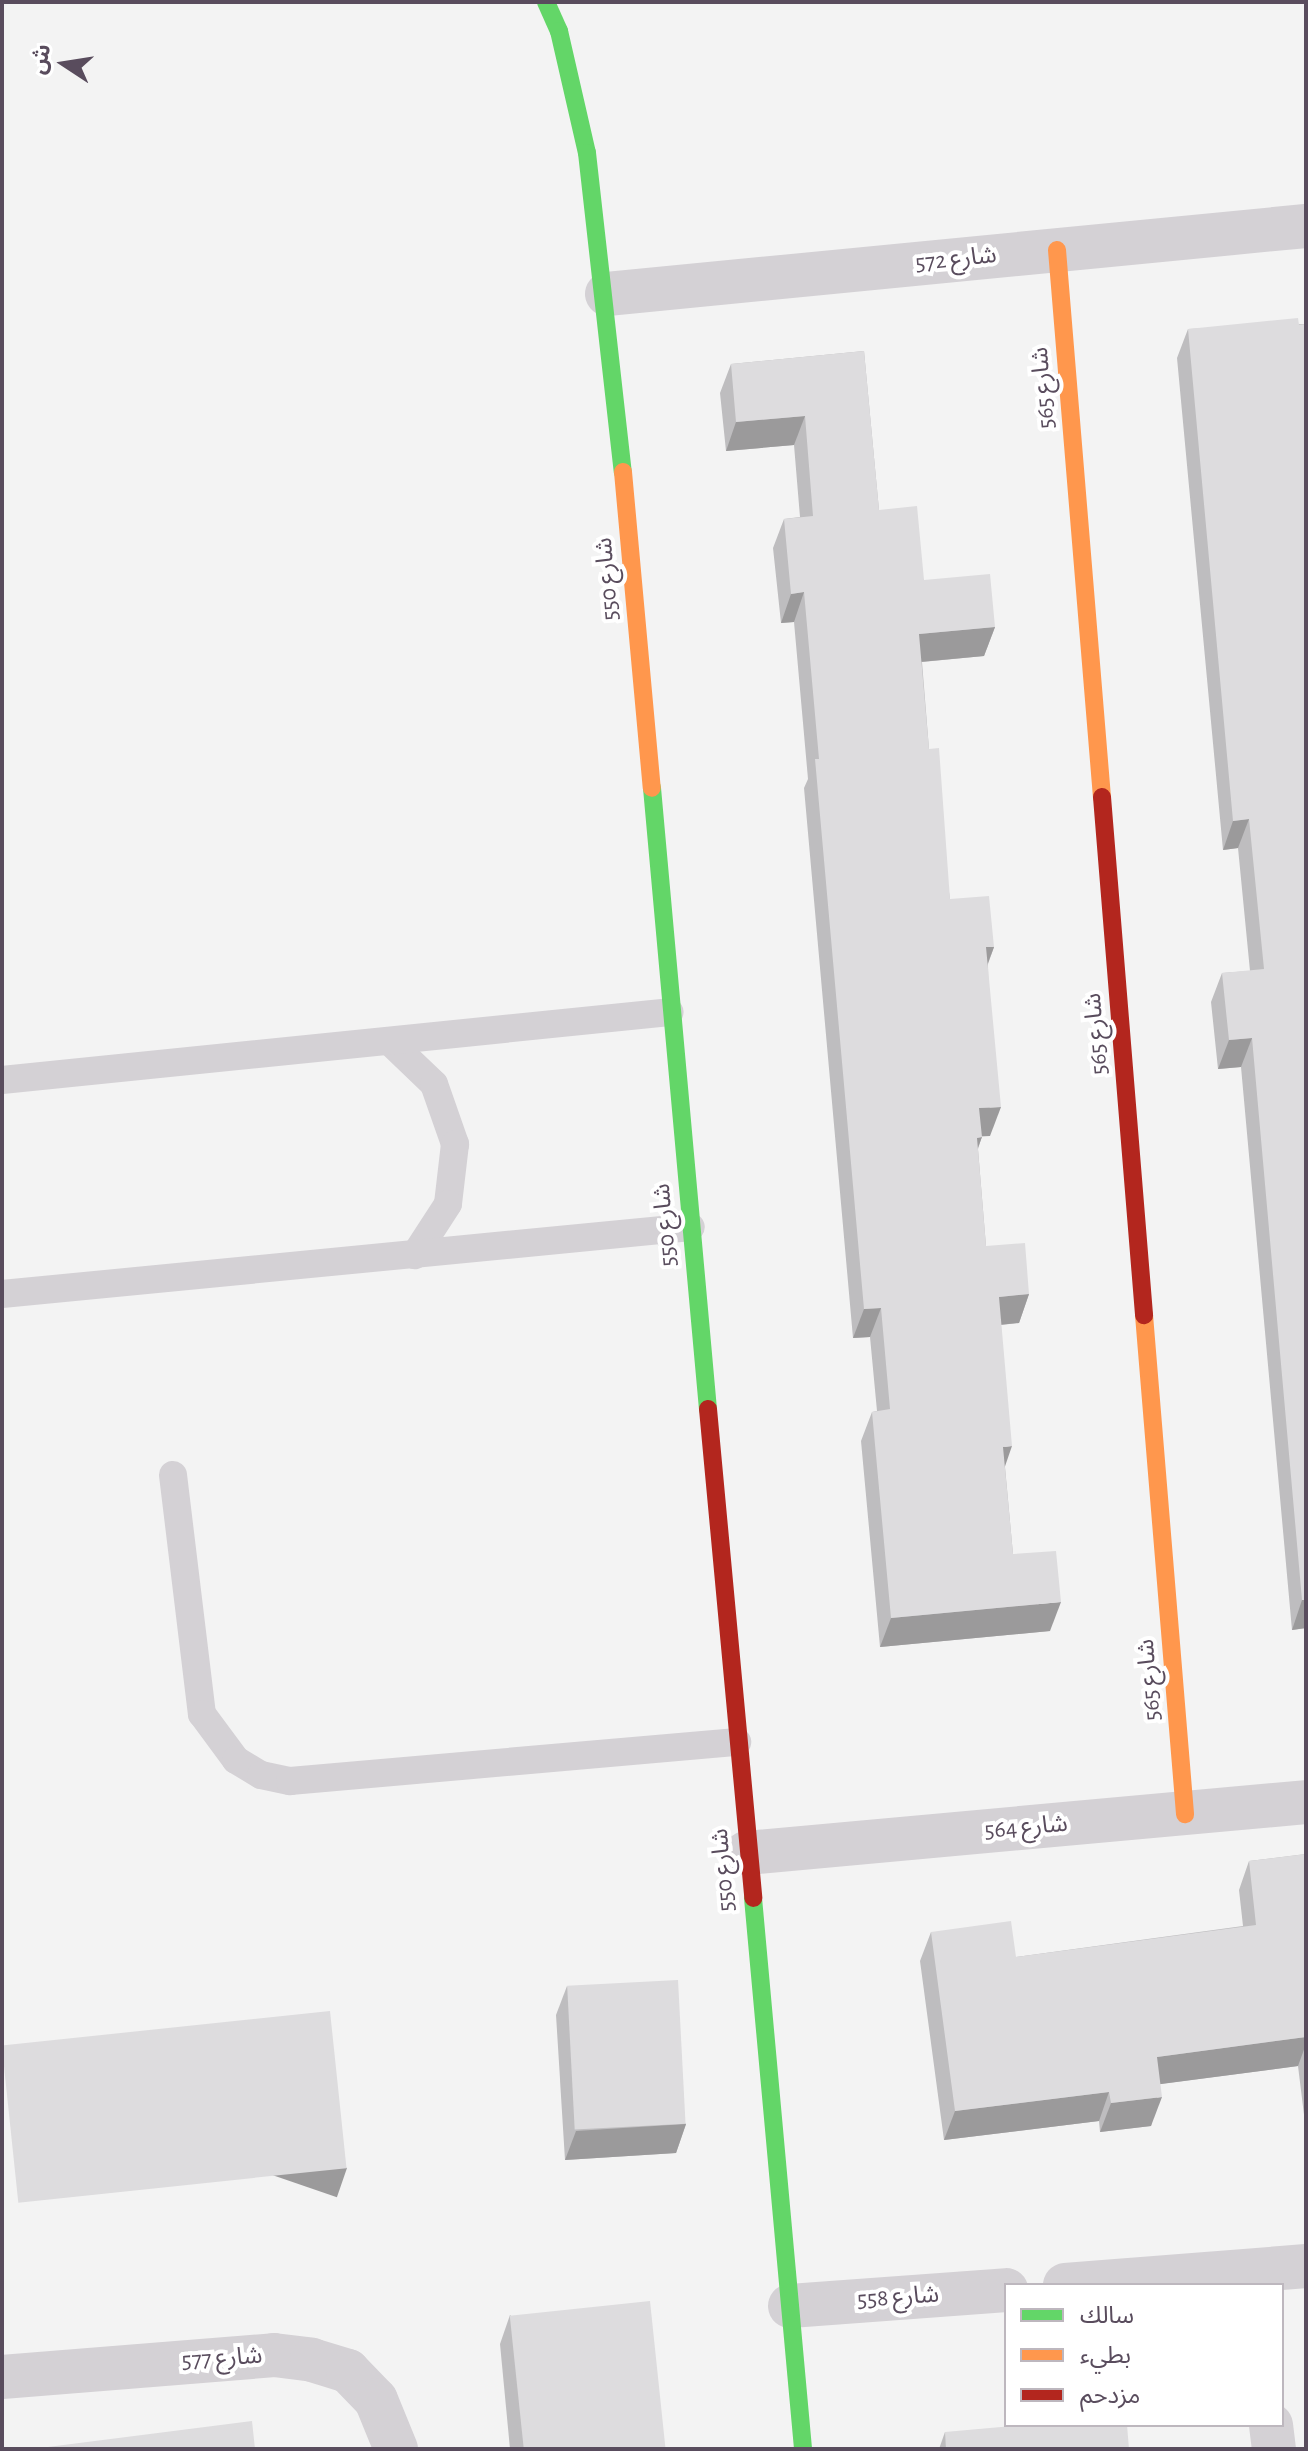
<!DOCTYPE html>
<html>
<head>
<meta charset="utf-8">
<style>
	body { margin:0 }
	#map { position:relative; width:1308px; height:2451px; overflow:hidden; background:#f3f3f3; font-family:"Alegreya Sans","Noto Sans Arabic",sans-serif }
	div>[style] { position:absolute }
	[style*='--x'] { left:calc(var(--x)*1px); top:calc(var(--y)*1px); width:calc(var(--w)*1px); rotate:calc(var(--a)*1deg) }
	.lane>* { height:28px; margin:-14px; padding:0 14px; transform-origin:14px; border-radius:14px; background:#d4d1d5 }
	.street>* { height:44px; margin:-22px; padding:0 22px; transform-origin:22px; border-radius:22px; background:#d4d1d5 }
	.fast>* { height:18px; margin:-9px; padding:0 9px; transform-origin:9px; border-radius:9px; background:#63d668 }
	.slow>* { height:18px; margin:-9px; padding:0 9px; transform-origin:9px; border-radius:9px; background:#ff974d }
	.jam>* { height:18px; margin:-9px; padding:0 9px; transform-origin:9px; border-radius:9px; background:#b3261e }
	.wall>* { inset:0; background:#bebdbf }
	.shaded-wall>* { inset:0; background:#9b9a9b; transform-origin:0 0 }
	.building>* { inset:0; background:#dddcde; transform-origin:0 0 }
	span { translate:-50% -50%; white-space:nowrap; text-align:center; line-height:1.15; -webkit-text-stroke:8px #fff; paint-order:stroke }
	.street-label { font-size:24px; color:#594c5d }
	.frame { position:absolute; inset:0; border:4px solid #594c5d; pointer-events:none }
	.legend { position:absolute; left:1004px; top:2283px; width:280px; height:144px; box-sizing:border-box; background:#fff; border:2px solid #bdb7be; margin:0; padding:10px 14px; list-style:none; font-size:24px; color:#594c5d }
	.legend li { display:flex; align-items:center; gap:16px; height:40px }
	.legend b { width:40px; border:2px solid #bdb7be }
	.north { position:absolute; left:24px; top:24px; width:80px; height:80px; -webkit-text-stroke:6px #fff; paint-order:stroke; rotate:282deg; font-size:22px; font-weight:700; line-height:32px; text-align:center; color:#594c5d }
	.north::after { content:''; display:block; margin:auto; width:28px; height:36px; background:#594c5d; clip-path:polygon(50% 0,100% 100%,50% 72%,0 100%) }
</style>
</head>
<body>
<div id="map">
	<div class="lane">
		<div style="--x:389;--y:1041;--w:62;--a:43.7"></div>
		<div style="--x:434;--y:1084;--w:64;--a:70.7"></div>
		<div style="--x:455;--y:1144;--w:60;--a:96.7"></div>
		<div style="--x:448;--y:1204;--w:61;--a:122.9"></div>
		<div style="--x:2;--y:1080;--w:671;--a:-5.81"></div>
		<div style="--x:2;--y:1294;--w:692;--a:-5.55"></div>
		<div style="--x:173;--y:1475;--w:241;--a:83.1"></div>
		<div style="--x:202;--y:1714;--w:57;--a:53.5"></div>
		<div style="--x:236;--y:1760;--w:29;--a:31"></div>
		<div style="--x:261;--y:1775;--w:30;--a:12"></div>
		<div style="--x:290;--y:1781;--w:449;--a:-5"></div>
	</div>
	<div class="street">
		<div style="--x:607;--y:294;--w:702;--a:-5.56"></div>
		<div style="--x:746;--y:1853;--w:562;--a:-5.2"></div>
		<div style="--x:1065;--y:2285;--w:242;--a:-4.5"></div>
		<div style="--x:790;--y:2306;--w:217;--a:-4.2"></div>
		<div style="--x:2;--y:2377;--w:273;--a:-4.6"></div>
		<div style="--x:274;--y:2355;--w:38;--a:7"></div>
		<div style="--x:312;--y:2360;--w:38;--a:17"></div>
		<div style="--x:348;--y:2371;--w:40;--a:46"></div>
		<div style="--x:376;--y:2400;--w:53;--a:67.8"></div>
		<div style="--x:1271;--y:2425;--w:24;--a:83"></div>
	</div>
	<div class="fast">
		<div style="--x:546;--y:2;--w:32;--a:66"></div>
		<div style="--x:559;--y:31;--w:125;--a:77.1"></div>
		<div style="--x:587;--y:153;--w:321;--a:83.6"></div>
		<div style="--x:652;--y:788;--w:624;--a:84.85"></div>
		<div style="--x:753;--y:1898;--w:553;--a:84.81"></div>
	</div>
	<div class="slow">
		<div style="--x:1057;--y:250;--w:549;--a:85.3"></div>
		<div style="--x:623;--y:472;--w:317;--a:84.8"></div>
		<div style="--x:1144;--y:1315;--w:501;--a:85.3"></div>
	</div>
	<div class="jam">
		<div style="--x:1102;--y:797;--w:520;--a:85.36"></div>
		<div style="--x:708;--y:1409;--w:491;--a:84.7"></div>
	</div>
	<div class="wall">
		<div style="clip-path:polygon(1306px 324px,1306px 1628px,1292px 1630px,1241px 1067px,1218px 1069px,1211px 1002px,1222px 973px,1250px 971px,1238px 848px,1223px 850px,1177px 358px,1188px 329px)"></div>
		<div style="clip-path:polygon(864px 351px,879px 510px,924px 580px,995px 627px,984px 656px,922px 662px,929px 749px,950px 899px,994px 947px,988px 964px,990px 1136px,982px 1136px,978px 1149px,986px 1246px,1029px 1294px,1019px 1323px,1001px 1325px,1005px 1467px,1013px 1554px,1050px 1631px,880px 1647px,861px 1441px,872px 1412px,877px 1411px,870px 1337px,853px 1338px,804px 788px,808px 779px,794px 622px,781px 623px,773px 548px,784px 519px,800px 517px,794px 445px,726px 451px,720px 393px,731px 364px)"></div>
		<div style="clip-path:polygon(1306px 1854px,1306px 2123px,1305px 2123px,1298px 2066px,1160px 2084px,1151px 2126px,1100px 2132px,1099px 2121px,944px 2140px,920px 1961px,931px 1932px,1016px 1957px,1243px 1926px,1239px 1890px,1249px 1861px)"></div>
		<div style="clip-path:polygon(567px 1986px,686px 2124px,676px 2153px,565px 2160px,556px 2015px)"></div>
		<div style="clip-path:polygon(510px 2315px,665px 2449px,510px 2449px,500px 2344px)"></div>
		<div style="clip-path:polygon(945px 2432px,1129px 2449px,939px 2449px)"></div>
	</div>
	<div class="shaded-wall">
		<div style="clip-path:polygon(805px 416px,794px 445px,726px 451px,736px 422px)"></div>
		<div style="clip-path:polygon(804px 592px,794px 622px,781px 623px,791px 594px)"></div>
		<div style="clip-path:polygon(995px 627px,984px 656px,909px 663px,919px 634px)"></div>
		<div style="clip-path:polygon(1249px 819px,1238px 848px,1223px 850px,1233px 821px)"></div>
		<div style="clip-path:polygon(986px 947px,994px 947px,983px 976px)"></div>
		<div style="clip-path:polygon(1252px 1038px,1241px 1067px,1218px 1069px,1229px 1040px)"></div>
		<div style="clip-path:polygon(1001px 1107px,990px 1136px,969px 1137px,979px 1108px)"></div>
		<div style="clip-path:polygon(982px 1137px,971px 1166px,977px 1138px)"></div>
		<div style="clip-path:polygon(1029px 1294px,1019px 1323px,988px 1326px,999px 1297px)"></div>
		<div style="clip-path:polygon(881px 1308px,870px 1337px,853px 1338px,864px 1309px)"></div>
		<div style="clip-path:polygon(1012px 1446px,1002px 1475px,1003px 1447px)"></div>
		<div style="clip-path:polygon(1302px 1600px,1306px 1600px,1306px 1628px,1292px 1630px)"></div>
		<div style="clip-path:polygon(1061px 1602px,1050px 1631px,880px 1647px,891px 1618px)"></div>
		<div style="clip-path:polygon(1306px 2037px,1306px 2044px,1298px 2066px,1146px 2086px,1157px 2057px)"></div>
		<div style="clip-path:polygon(1109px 2092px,1099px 2121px,944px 2140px,955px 2111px)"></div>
		<div style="clip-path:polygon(1162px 2097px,1151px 2126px,1100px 2132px,1111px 2103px)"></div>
		<div style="clip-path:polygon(686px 2124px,676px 2153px,565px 2160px,576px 2131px)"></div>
		<div style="left:347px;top:2168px;width:31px;height:347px;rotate:109deg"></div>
	</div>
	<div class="building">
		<div style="clip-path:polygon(1298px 318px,1299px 325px,1306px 324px,1306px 1600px,1302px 1600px,1252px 1038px,1229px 1040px,1222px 973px,1264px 969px,1249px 819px,1233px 821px,1188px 329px)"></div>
		<div style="clip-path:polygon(864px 351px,879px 510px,917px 506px,924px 580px,990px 574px,995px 627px,919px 634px,929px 749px,939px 748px,950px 899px,989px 896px,994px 947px,986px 947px,1001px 1107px,979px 1108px,982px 1137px,977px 1138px,986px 1246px,1025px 1243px,1029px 1294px,999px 1297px,1012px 1446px,1003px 1447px,1013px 1554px,1056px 1551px,1061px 1602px,891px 1618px,872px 1412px,890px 1409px,881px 1308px,864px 1309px,815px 759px,819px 759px,804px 592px,791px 594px,784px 519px,813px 516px,805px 416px,736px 422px,731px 364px)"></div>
		<div style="clip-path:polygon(1306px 1854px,1306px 2037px,1157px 2057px,1162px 2097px,1111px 2103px,1109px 2092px,955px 2111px,931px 1932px,1011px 1921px,1016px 1957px,1256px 1925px,1249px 1861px)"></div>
		<div style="left:678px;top:1980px;width:144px;height:111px;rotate:87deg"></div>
		<div style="left:330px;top:2011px;width:158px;height:330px;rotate:84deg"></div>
		<div style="left:650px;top:2301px;width:149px;height:141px;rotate:84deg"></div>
		<div style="clip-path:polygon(252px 2421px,255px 2449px,32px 2449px)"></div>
		<div style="clip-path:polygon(1023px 2425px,1127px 2425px,1129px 2449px,946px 2449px,945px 2432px)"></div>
	</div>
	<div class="street-label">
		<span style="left:956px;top:260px;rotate:-6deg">شارع 572</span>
		<span style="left:1044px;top:388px;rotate:-95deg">شارع 565</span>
		<span style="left:608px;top:579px;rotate:-95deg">شارع 550</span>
		<span style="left:1097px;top:1034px;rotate:-95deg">شارع 565</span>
		<span style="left:666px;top:1225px;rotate:-95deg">شارع 550</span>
		<span style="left:1150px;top:1680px;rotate:-95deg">شارع 565</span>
		<span style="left:1026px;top:1828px;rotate:-5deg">شارع 564</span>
		<span style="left:724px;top:1870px;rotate:-95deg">شارع 550</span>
		<span style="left:898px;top:2298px;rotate:-4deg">شارع 558</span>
		<span style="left:222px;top:2359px;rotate:-4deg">شارع 577</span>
	</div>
	<div class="frame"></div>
	<ul class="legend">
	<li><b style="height:10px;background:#63d668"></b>سالك</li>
	<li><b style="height:10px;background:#ff974d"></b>بطيء</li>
	<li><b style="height:10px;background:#b3261e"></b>مزدحم</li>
	</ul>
	<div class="north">ش</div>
</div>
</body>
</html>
